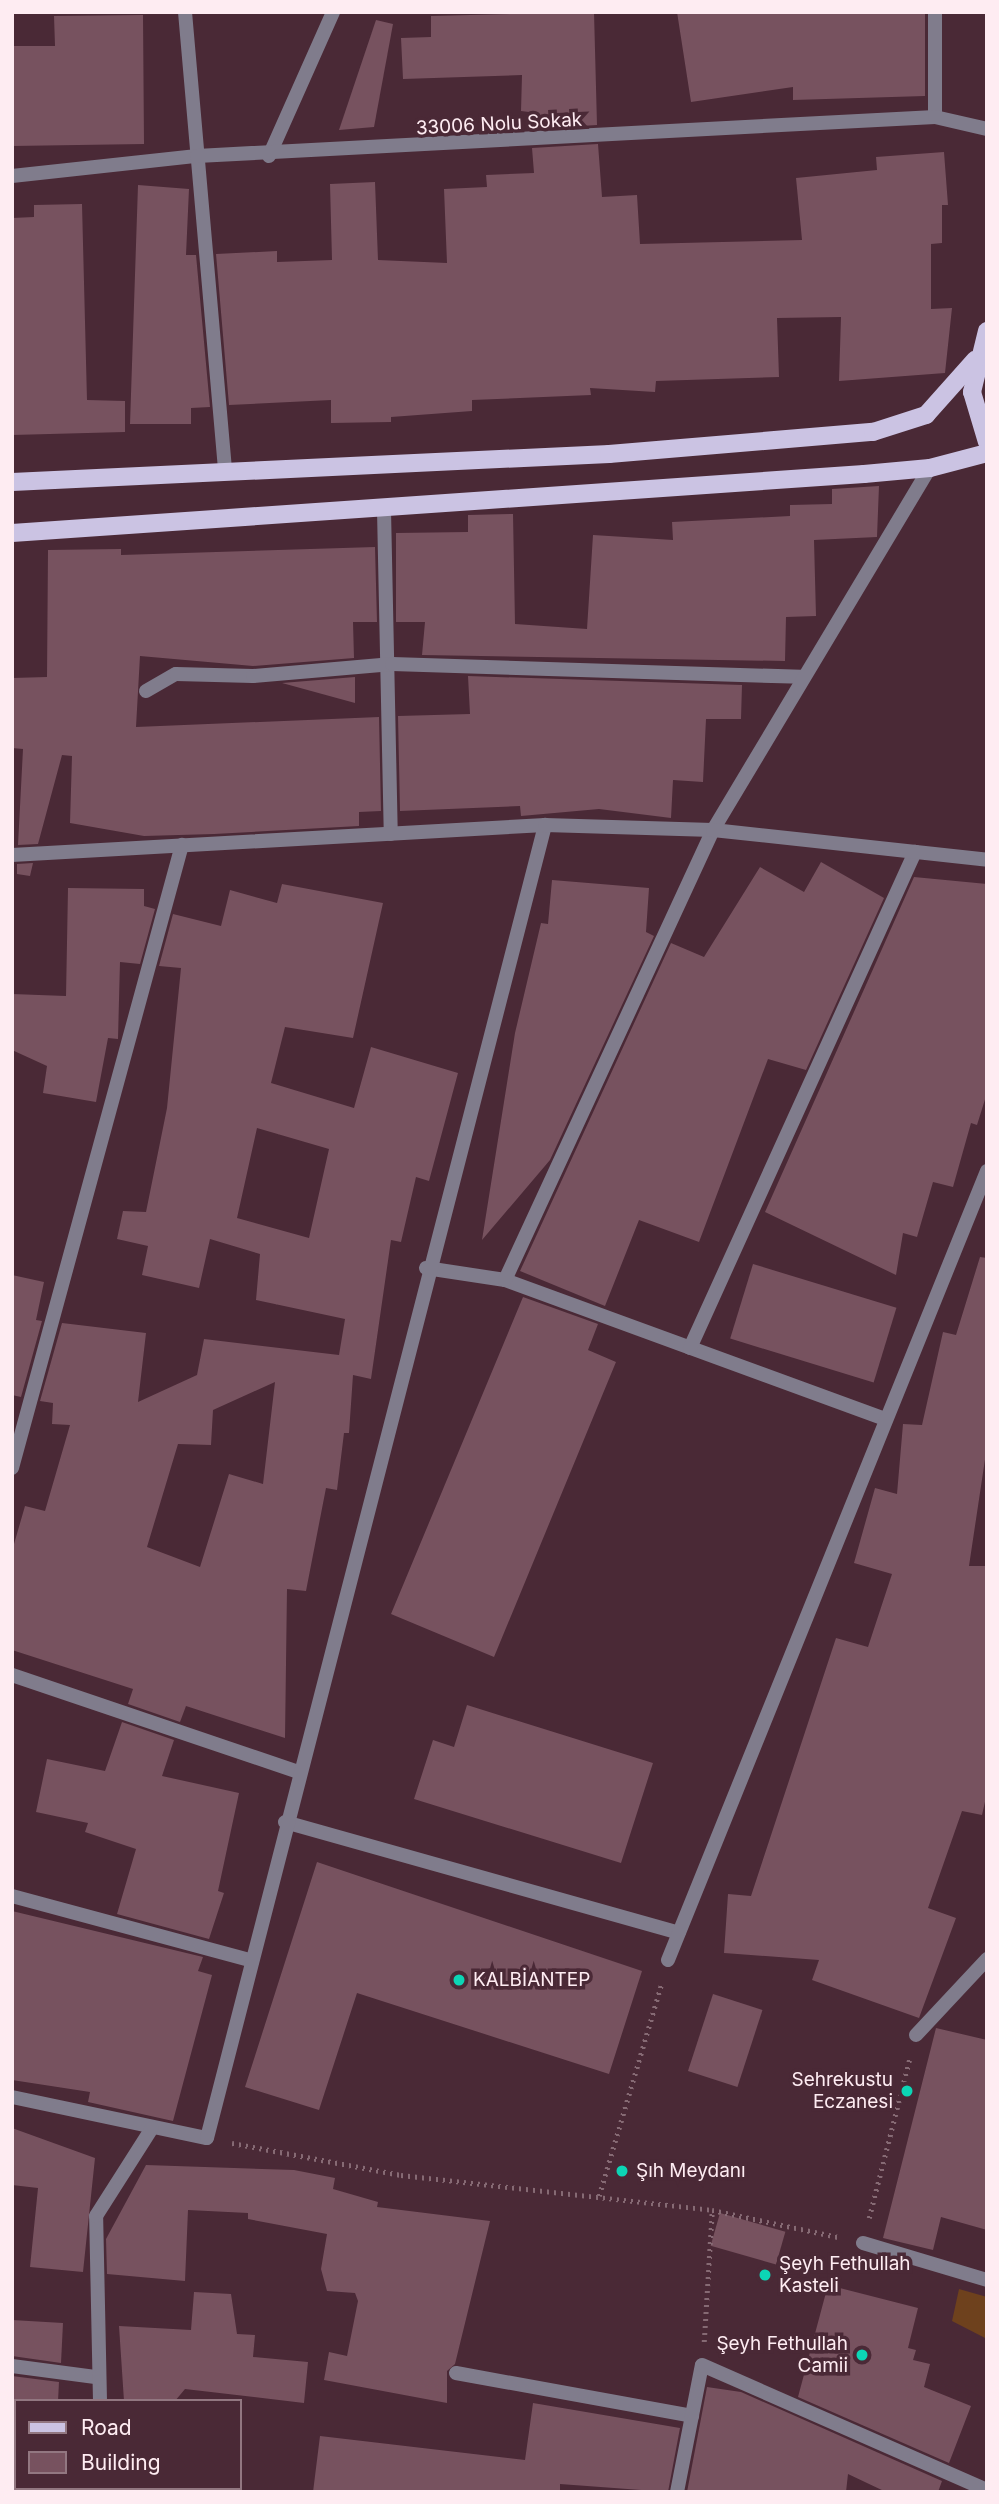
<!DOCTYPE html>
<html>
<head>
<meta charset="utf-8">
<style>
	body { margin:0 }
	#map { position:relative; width:999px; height:2504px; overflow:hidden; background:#4a2936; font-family:Inter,sans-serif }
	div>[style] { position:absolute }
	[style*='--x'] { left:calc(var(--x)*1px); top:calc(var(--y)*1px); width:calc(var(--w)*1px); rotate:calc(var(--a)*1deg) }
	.green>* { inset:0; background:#6e411d }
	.building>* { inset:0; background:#77525f; transform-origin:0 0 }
	.path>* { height:4.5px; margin-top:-2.25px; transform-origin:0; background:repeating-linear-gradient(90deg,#866a74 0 2px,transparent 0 7px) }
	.minor>* { height:14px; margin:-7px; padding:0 7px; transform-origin:7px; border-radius:7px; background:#807c8c }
	.tertiary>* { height:14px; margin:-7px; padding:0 7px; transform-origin:7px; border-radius:7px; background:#807c8c }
	.primary>* { height:18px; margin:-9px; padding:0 9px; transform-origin:9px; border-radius:9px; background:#cbc3e3 }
	.dots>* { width:19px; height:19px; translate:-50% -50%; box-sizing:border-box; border:4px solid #4a2936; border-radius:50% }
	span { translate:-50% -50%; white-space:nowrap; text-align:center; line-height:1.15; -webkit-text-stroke:7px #4a2936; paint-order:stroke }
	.street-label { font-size:19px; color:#feecf2 }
	.poi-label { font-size:19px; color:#feecf2 }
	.left { translate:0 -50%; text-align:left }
	.right { translate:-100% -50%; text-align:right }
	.frame { position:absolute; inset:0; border:14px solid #feecf2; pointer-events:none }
	.legend { position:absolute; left:14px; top:2399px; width:228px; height:91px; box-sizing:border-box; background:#4a2936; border:2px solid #927781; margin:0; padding:9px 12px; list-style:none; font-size:21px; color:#feecf2 }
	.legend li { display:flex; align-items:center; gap:14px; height:35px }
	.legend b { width:35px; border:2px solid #927781 }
</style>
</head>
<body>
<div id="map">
	<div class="green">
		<div style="clip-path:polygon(959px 2289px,987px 2297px,987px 2339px,952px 2321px)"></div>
	</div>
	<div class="building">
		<div style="clip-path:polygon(594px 12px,597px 125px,531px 129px,529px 112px,521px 111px,522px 75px,403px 79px,401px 38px,431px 37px,431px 16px)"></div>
		<div style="clip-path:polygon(677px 12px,925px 12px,925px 96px,793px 100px,793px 87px,691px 102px)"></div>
		<div style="clip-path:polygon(143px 15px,144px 144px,12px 146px,12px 46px,55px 46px,54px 16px)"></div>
		<div style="clip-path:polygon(376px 20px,393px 24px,374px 127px,339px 130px)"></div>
		<div style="clip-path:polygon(598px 144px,602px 197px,637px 195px,640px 244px,802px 240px,796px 178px,877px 170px,876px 157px,944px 152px,948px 205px,942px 205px,942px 243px,931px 244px,931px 309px,952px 308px,945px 373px,839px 381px,841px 317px,777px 318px,779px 377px,656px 381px,655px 392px,590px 388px,591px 395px,472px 400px,472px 411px,391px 417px,391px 422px,331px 423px,331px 400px,229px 405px,216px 254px,277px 251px,277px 262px,332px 260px,330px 184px,375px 182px,378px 260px,447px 263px,444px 189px,487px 187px,486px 175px,534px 173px,532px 148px)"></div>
		<div style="clip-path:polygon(138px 185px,189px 189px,186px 255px,196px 255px,210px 407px,191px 408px,191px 424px,130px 424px)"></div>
		<div style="clip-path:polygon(82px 204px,87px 400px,125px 401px,125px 432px,12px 435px,12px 218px,34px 217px,34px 205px)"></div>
		<div style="clip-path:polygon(879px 486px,877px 537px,814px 540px,816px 616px,786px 617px,785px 661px,422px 655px,425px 622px,396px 622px,396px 533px,468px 532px,468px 515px,513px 514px,515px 624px,587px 629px,593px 535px,673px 540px,672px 522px,790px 516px,790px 505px,832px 504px,832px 489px)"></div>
		<div style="clip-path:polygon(375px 547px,377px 622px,353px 622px,354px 658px,253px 666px,140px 656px,136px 727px,379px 717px,381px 811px,359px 812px,359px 826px,214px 834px,144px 836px,70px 823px,72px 756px,62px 755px,38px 844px,18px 845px,23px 749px,12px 748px,12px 678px,47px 677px,48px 550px,121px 549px,121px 555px)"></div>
		<div style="clip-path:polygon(468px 676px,742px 685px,741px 719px,706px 719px,703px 782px,673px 780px,671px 818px,599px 809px,521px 816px,520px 806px,400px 811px,398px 716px,470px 714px)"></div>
		<div style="clip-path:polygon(355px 677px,355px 703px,282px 683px)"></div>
		<div style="clip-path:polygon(821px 862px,884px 898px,806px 1070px,768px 1059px,699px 1242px,639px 1220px,605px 1306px,520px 1271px,671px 943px,704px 957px,760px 867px,804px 892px)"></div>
		<div style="clip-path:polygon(33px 863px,30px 876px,17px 874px,17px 864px)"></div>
		<div style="clip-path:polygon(914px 877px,987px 884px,987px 1093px,977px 1125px,971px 1123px,953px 1187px,933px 1182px,917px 1237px,903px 1233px,896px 1275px,765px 1212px)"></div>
		<div style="clip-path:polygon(552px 880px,649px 888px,646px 932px,654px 936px,550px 1160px,482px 1240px,515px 1033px,541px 923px,548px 924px)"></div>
		<div style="clip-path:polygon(evenodd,282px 884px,383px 903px,353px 1038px,285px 1027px,271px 1083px,354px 1108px,371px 1047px,458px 1073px,429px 1181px,416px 1177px,401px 1242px,391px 1240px,371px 1379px,353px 1375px,349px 1433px,344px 1433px,337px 1490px,326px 1488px,306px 1591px,287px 1589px,285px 1738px,186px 1706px,180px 1722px,128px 1704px,133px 1689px,12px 1650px,12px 1551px,25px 1506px,45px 1511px,70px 1425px,52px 1424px,53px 1403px,40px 1401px,62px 1323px,146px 1333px,138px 1402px,197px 1375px,204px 1339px,339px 1355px,345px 1319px,256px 1300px,260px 1254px,210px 1239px,199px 1288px,142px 1275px,148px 1246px,117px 1239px,123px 1211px,146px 1212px,167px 1108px,181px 968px,159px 966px,173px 914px,221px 926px,230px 890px,277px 903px,282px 884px,257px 1128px,329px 1149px,309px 1238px,237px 1218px,257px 1128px,282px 884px,275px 1382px,263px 1484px,229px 1474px,200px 1567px,147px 1547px,178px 1444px,211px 1445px,213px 1410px,275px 1382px)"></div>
		<div style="clip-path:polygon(68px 888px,144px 889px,144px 906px,155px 909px,140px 964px,120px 962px,118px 1039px,108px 1038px,96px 1102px,43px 1093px,47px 1066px,12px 1050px,12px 994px,66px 996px)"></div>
		<div style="clip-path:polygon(980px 1257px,987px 1258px,987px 1446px,969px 1566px,987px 1566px,987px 1793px,982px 1815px,962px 1811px,928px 1908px,956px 1918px,919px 2018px,812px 1980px,819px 1960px,724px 1953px,728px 1894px,751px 1896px,836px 1638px,868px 1647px,892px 1574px,854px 1563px,875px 1488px,897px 1494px,903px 1424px,922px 1425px,943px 1332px,956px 1335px)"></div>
		<div style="left:753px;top:1264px;width:150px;height:78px;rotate:17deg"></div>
		<div style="clip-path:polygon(12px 1275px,44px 1282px,36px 1320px,42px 1321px,21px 1397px,12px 1395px)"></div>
		<div style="clip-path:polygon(523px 1297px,598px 1324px,588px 1350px,616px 1362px,494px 1657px,391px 1614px)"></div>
		<div style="clip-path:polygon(467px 1705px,653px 1763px,621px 1863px,414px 1799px,433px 1740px,454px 1747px)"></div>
		<div style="clip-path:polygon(122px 1722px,174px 1740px,162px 1776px,239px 1793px,218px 1891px,224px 1893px,209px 1939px,117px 1914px,136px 1849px,85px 1832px,88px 1823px,36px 1812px,47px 1759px,105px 1771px)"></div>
		<div style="clip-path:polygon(317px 1862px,642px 1971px,609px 2074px,357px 1993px,319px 2110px,245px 2087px)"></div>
		<div style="clip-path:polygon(12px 1911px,203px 1957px,198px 1971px,212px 1975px,173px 2121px,88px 2102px,90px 2092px,12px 2080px)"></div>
		<div style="left:713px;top:1994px;width:52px;height:81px;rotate:18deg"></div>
		<div style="clip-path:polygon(936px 2028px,987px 2040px,987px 2230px,941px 2217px,933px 2250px,883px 2238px)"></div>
		<div style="clip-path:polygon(12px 2128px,95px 2158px,83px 2272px,30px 2267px,38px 2188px,12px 2185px)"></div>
		<div style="clip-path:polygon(146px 2165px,294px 2170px,335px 2178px,333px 2189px,378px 2202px,377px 2207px,490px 2221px,455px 2364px,447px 2371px,447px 2403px,324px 2380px,329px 2352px,347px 2356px,358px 2301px,355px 2293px,327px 2291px,321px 2269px,327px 2234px,248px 2219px,248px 2213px,188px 2210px,185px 2281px,107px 2274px,106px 2239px)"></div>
		<div style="left:720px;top:2213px;width:68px;height:34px;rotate:16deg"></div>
		<div style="clip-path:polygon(828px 2285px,918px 2308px,908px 2348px,916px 2350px,913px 2360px,930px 2364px,924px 2387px,971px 2406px,949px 2463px,798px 2397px)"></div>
		<div style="clip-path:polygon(194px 2292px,231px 2294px,237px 2334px,255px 2335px,253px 2357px,308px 2362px,304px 2403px,185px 2389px,175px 2401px,124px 2401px,119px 2326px,191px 2330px)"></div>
		<div style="clip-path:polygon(12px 2320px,63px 2323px,61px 2363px,12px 2356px)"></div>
		<div style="clip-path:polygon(12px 2376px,59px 2382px,58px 2401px,12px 2401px)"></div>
		<div style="clip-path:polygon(707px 2387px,741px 2392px,942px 2481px,938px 2492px,886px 2492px,848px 2474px,846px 2492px,687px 2492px)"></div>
		<div style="clip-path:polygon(533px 2403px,680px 2428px,668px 2492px,560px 2484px,560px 2492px,313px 2492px,320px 2436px,525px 2460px)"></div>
	</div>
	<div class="path">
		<div style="--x:232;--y:2143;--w:172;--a:10.7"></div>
		<div style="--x:401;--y:2175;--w:313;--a:6.4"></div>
		<div style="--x:712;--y:2210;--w:129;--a:12.1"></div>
		<div style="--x:599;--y:2196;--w:223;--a:-73.6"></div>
		<div style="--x:869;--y:2218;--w:166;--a:-75.7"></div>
		<div style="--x:704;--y:2342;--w:132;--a:-86.5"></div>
	</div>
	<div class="minor">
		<div style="--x:185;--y:12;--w:462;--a:85"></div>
		<div style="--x:935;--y:117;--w:105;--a:-90"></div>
		<div style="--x:269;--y:156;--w:158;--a:-66"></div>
		<div style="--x:12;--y:176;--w:186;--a:-6.2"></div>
		<div style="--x:197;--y:156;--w:739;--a:-3.03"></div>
		<div style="--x:935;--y:117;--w:53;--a:13"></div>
		<div style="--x:384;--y:510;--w:324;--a:88.8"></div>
		<div style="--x:146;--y:691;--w:34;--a:-30"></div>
		<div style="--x:176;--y:674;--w:77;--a:1.5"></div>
		<div style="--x:253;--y:676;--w:140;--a:-4.9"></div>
		<div style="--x:392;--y:664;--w:409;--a:1.8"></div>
		<div style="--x:426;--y:1268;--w:80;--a:8.6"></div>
		<div style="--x:505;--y:1280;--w:405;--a:20.1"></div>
		<div style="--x:505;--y:1280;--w:496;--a:-65.2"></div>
		<div style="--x:713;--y:830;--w:422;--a:-59.1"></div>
		<div style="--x:690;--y:1348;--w:545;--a:-65.6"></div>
		<div style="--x:12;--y:1468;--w:646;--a:-74.74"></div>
		<div style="--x:12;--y:1675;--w:302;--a:18.7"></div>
		<div style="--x:285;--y:1822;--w:409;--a:15.7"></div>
		<div style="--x:12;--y:1896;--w:245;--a:15.1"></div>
		<div style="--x:668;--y:1960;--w:851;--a:-67.99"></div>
		<div style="--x:916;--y:2035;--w:104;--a:-46.9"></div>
		<div style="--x:12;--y:2097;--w:199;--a:11.9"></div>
		<div style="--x:207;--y:2138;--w:1356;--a:-75.56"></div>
		<div style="--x:863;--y:2243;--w:129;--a:16.6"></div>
		<div style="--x:12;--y:2366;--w:84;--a:7.5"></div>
		<div style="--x:456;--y:2373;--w:240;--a:10.3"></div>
		<div style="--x:100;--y:2401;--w:185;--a:-91.2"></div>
		<div style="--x:96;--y:2216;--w:104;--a:-57.5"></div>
		<div style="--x:119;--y:2488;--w:4;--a:76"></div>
		<div style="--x:677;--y:2492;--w:129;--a:-78.9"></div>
		<div style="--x:702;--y:2365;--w:311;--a:23.7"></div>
	</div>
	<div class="tertiary">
		<div style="--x:12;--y:855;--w:534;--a:-3.22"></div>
		<div style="--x:545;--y:825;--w:168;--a:1.7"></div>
		<div style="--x:713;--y:830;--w:276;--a:6.2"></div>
	</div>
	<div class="primary">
		<div style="--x:987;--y:331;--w:63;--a:103.8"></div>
		<div style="--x:972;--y:392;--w:52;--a:73.3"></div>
		<div style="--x:12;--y:482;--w:598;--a:-2.69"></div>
		<div style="--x:609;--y:454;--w:265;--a:-4.8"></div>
		<div style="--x:873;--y:432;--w:56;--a:-17.8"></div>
		<div style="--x:926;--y:415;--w:74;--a:-48.3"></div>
		<div style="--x:12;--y:533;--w:854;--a:-3.96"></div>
		<div style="--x:864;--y:474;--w:66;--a:-5.2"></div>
		<div style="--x:930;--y:468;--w:59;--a:-14.7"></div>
	</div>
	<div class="dots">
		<div style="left:459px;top:1980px;background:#0cd5b5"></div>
		<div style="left:907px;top:2091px;background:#0cd5b5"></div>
		<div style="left:622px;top:2171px;background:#0cd5b5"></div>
		<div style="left:765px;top:2275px;background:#0cd5b5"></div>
		<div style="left:862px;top:2355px;background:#0cd5b5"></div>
	</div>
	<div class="street-label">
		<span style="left:499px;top:124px;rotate:-3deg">33006 Nolu Sokak</span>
	</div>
	<div class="poi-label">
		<span class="left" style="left:473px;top:1980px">KALBİANTEP</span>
		<span class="right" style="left:893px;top:2091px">Sehrekustu<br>Eczanesi</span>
		<span class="left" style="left:636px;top:2171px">Şıh Meydanı</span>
		<span class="left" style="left:779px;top:2275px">Şeyh Fethullah<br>Kasteli</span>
		<span class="right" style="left:848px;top:2355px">Şeyh Fethullah<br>Camii</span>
	</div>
	<div class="frame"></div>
	<ul class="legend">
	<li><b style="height:9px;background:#cbc3e3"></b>Road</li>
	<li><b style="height:19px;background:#77525f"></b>Building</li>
	</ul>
</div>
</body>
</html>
